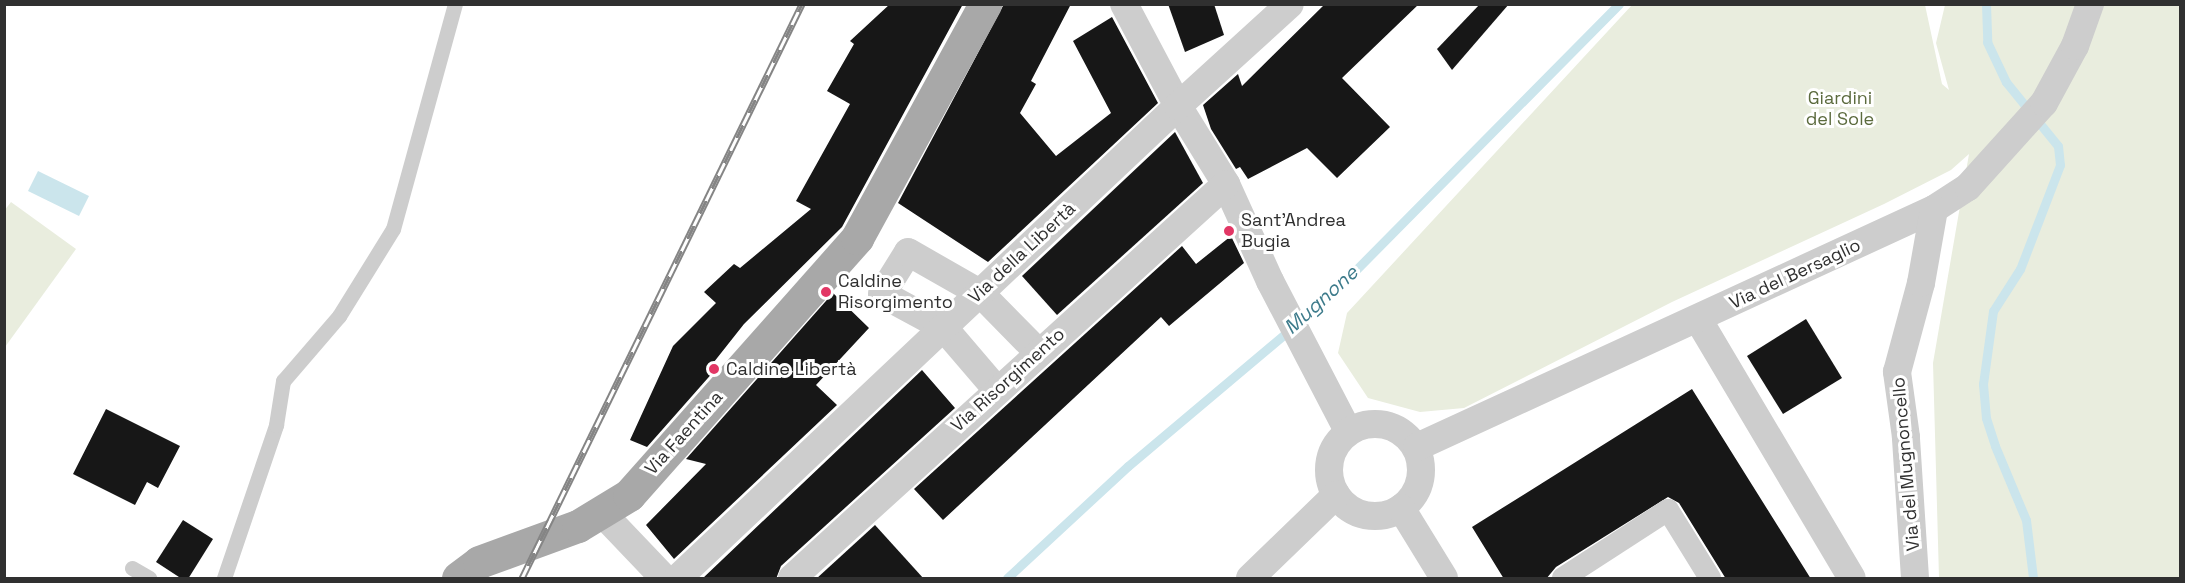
<!DOCTYPE html>
<meta charset="utf-8">
<style>
body{margin:0}
#map{position:relative;width:2185px;height:583px;overflow:hidden;background:#fff;font-family:"Space Grotesk",sans-serif}
div>[style]{position:absolute}
.green>*{inset:0;background:#e9edde}
.water>*{inset:0;background:#cbe5ec}
.stream>*{height:9px;margin:-4.5px;padding:0 4.5px;transform-origin:4.5px;border-radius:4.5px;background:#cbe5ec}
.building>*{inset:0;background:#171717}
.service>*{height:15px;margin:-7.5px;padding:0 7.5px;transform-origin:7.5px;border-radius:7.5px;background:#cdcdcd}
.pedestrian>*{height:22px;margin:-11px;padding:0 11px;transform-origin:11px;border-radius:11px;background:#cdcdcd}
.minor>*{height:28px;margin:-14px;padding:0 14px;transform-origin:14px;border-radius:14px;background:#cdcdcd}
.minor>.ring{margin:-14px;padding:0;box-sizing:content-box;background:none;border:28px solid #cdcdcd;border-radius:50%}
.primary>*{height:33px;margin:-16.5px;padding:0 16.5px;transform-origin:16.5px;border-radius:16.5px;background:#a8a8a8}
.rail>*{height:7px;margin-top:-3.5px;transform-origin:0;background:repeating-linear-gradient(90deg,#fff 0 14px,#858585 0 28px);box-sizing:border-box;border-block:2px solid #858585}
.dots>*{width:16px;height:16px;translate:-50% -50%;box-sizing:border-box;border:3px solid #fff;border-radius:50%}
span{translate:-50% -50%;white-space:nowrap;text-align:center;line-height:1.15;-webkit-text-stroke:6px #fff;paint-order:stroke}
.park-label{font-size:18px;color:#5c6b3e}
.poi-label{font-size:18px;color:#303030}
.left{translate:0 -50%;text-align:left}
.street-label{font-size:18px;color:#303030}
.water-label{font-size:20px;color:#3d7b8b;font-style:italic}
.frame{position:absolute;inset:0;border:6px solid #303030;pointer-events:none}
</style>
<div id="map">
<div class="green">
<i style="clip-path:polygon(1632px 5px,1925px 5px,1942px 84px,1949px 90px,1936px 43px,1945px 5px,2180px 5px,2180px 578px,1939px 578px,1933px 363px,1969px 154px,1951px 170px,1884px 204px,1672px 302px,1464px 408px,1420px 412px,1368px 398px,1338px 353px,1347px 313px)"></i>
<i style="clip-path:polygon(11px 202px,76px 249px,5px 347px,4px 211px)"></i>
</div>
<div class="water">
<i style="clip-path:polygon(38px 171px,89px 196px,79px 216px,28px 191px)"></i>
</div>
<div class="stream">
<i style="left:1986px;top:4px;width:38px;rotate:88deg"></i>
<i style="left:1987px;top:42px;width:44px;rotate:64.6deg"></i>
<i style="left:2006px;top:82px;width:82px;rotate:50.9deg"></i>
<i style="left:2058px;top:146px;width:19px;rotate:84deg"></i>
<i style="left:2060px;top:165px;width:111px;rotate:111deg"></i>
<i style="left:2020px;top:269px;width:50px;rotate:122.7deg"></i>
<i style="left:1993px;top:311px;width:74px;rotate:97.8deg"></i>
<i style="left:1983px;top:384px;width:34px;rotate:85deg"></i>
<i style="left:1986px;top:418px;width:29px;rotate:72deg"></i>
<i style="left:1995px;top:446px;width:80px;rotate:67.3deg"></i>
<i style="left:2026px;top:520px;width:58px;rotate:83.1deg"></i>
<i style="left:1007px;top:578px;width:165px;rotate:-42.8deg"></i>
<i style="left:1128px;top:466px;width:267px;rotate:-40.1deg"></i>
<i style="left:1332px;top:294px;width:408px;rotate:-45.3deg"></i>
</div>
<div class="building">
<i style="clip-path:polygon(890px 4px,963px 4px,842px 227px,744px 324px,710px 367px,715px 370px,647px 447px,630px 440px,673px 346px,716px 303px,704px 292px,734px 264px,740px 268px,811px 209px,796px 201px,850px 104px,827px 91px,854px 44px,850px 41px)"></i>
<i style="clip-path:polygon(1004px 4px,1071px 4px,1031px 81px,1036px 84px,1020px 113px,1056px 156px,1111px 113px,1073px 41px,1112px 17px,1158px 103px,988px 262px,898px 203px)"></i>
<i style="clip-path:polygon(1168px 4px,1214px 4px,1224px 35px,1185px 52px)"></i>
<i style="clip-path:polygon(1325px 4px,1419px 4px,1342px 78px,1390px 127px,1337px 178px,1307px 148px,1248px 179px,1240px 167px,1236px 169px,1211px 129px,1203px 105px,1238px 74px,1242px 86px)"></i>
<i style="clip-path:polygon(1480px 4px,1509px 4px,1452px 70px,1437px 49px)"></i>
<i style="clip-path:polygon(1175px 132px,1203px 183px,1057px 315px,1022px 276px)"></i>
<i style="clip-path:polygon(1231px 236px,1244px 263px,1169px 326px,1161px 317px,943px 520px,914px 489px,1182px 246px,1196px 264px)"></i>
<i style="clip-path:polygon(833px 293px,869px 328px,816px 385px,837px 405px,674px 559px,646px 525px,706px 464px,686px 459px)"></i>
<i style="clip-path:polygon(1806px 319px,1842px 378px,1783px 414px,1747px 356px)"></i>
<i style="clip-path:polygon(922px 370px,955px 408px,781px 566px,776px 579px,702px 579px)"></i>
<i style="clip-path:polygon(1692px 389px,1811px 579px,1726px 579px,1679px 503px,1668px 497px,1556px 567px,1546px 579px,1504px 579px,1472px 527px)"></i>
<i style="clip-path:polygon(106px 409px,180px 446px,158px 488px,147px 482px,135px 505px,73px 474px)"></i>
<i style="clip-path:polygon(183px 520px,213px 539px,188px 579px,182px 579px,156px 562px)"></i>
<i style="clip-path:polygon(875px 525px,924px 579px,816px 579px)"></i>
</div>
<div class="service">
<i style="left:132px;top:568px;width:20px;rotate:30deg"></i>
<i style="left:224px;top:578px;width:162px;rotate:-71.2deg"></i>
<i style="left:276px;top:425px;width:45px;rotate:-81deg"></i>
<i style="left:283px;top:381px;width:86px;rotate:-49.3deg"></i>
<i style="left:339px;top:316px;width:102px;rotate:-58.2deg"></i>
<i style="left:393px;top:229px;width:233px;rotate:-74.6deg"></i>
</div>
<div class="pedestrian">
<i style="left:1563px;top:578px;width:125px;rotate:-32.9deg"></i>
<i style="left:1668px;top:510px;width:80px;rotate:58.3deg"></i>
</div>
<div class="minor">
<i style="left:1124px;top:4px;width:115px;rotate:62.1deg"></i>
<i style="left:1178px;top:106px;width:92px;rotate:58.4deg"></i>
<i style="left:1226px;top:184px;width:107px;rotate:65.6deg"></i>
<i style="left:1270px;top:281px;width:169px;rotate:62.5deg"></i>
<i style="left:1698px;top:319px;width:301px;rotate:59.3deg"></i>
<i style="left:997px;top:390px;width:83px;rotate:-130.6deg"></i>
<i style="left:943px;top:327px;width:69px;rotate:-151.6deg"></i>
<i style="left:882px;top:294px;width:49px;rotate:-58.2deg"></i>
<i style="left:908px;top:252px;width:83px;rotate:29.7deg"></i>
<i style="left:980px;top:293px;width:84px;rotate:45.5deg"></i>
<i class="ring" style="left:1329px;top:424px;width:64px;height:64px"></i>
<i style="left:1417px;top:447px;width:569px;rotate:-24.72deg"></i>
<i style="left:1934px;top:209px;width:40px;rotate:-32.9deg"></i>
<i style="left:1968px;top:187px;width:113px;rotate:-47.9deg"></i>
<i style="left:2044px;top:103px;width:65px;rotate:-61.5deg"></i>
<i style="left:2075px;top:46px;width:45px;rotate:-70.3deg"></i>
<i style="left:1401px;top:508px;width:82px;rotate:58.4deg"></i>
<i style="left:603px;top:514px;width:88px;rotate:46.4deg"></i>
<i style="left:678px;top:578px;width:688px;rotate:-43.35deg"></i>
<i style="left:1178px;top:106px;width:151px;rotate:-42.3deg"></i>
<i style="left:792px;top:578px;width:586px;rotate:-42.23deg"></i>
<i style="left:1250px;top:578px;width:120px;rotate:-44deg"></i>
<i style="left:1915px;top:578px;width:141px;rotate:-93.7deg"></i>
<i style="left:1906px;top:437px;width:66px;rotate:-97.9deg"></i>
<i style="left:1897px;top:372px;width:92px;rotate:-74.9deg"></i>
<i style="left:1921px;top:283px;width:75px;rotate:-80deg"></i>
</div>
<div class="primary">
<i style="left:458px;top:578px;width:26px;rotate:-37deg"></i>
<i style="left:479px;top:562px;width:105px;rotate:-20deg"></i>
<i style="left:578px;top:526px;width:60px;rotate:-31.3deg"></i>
<i style="left:629px;top:495px;width:344px;rotate:-48.4deg"></i>
<i style="left:857px;top:238px;width:267px;rotate:-61.3deg"></i>
</div>
<div class="rail">
<i style="left:522px;top:578px;width:639px;rotate:-64deg"></i>
</div>
<div class="dots">
<i style="left:1229px;top:231px;background:#e23765"></i>
<i style="left:826px;top:292px;background:#e23765"></i>
<i style="left:714px;top:369px;background:#e23765"></i>
</div>
<div class="park-label">
<span style="left:1840px;top:109px">Giardini<br>del Sole</span>
</div>
<div class="poi-label">
<span class="left" style="left:1241px;top:231px">Sant'Andrea<br>Bugia</span>
<span class="left" style="left:838px;top:292px">Caldine<br>Risorgimento</span>
<span class="left" style="left:726px;top:369px">Caldine Libertà</span>
</div>
<div class="street-label">
<span style="left:1022px;top:253px;rotate:-43deg">Via della Libertà</span>
<span style="left:1795px;top:274px;rotate:-25deg">Via del Bersaglio</span>
<span style="left:1008px;top:380px;rotate:-42deg">Via Risorgimento</span>
<span style="left:684px;top:433px;rotate:-48deg">Via Faentina</span>
<span style="left:1906px;top:464px;rotate:-95deg">Via del Mugnoncello</span>
</div>
<div class="water-label">
<span style="left:1321px;top:300px;rotate:-42deg">Mugnone</span>
</div>
<div class="frame"></div>
</div>
